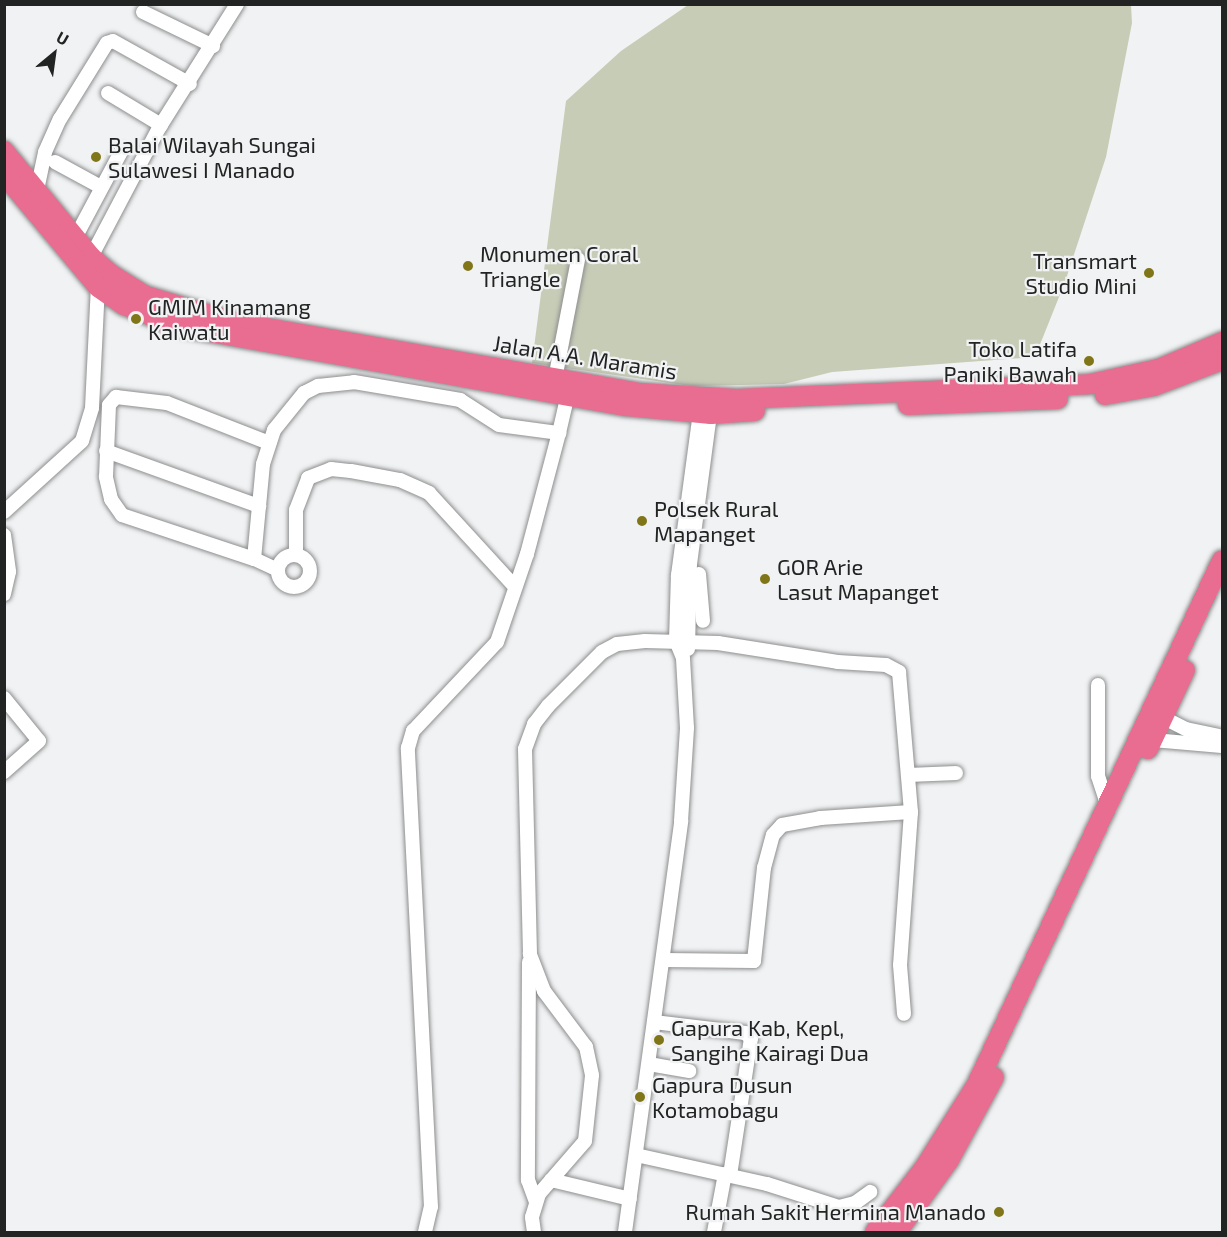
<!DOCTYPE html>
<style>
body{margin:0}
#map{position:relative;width:1227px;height:1237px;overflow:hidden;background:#f1f2f3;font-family:"Exo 2",sans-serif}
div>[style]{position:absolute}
.green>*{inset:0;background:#c6ccb6}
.roads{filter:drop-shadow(0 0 2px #8d8e8f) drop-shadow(0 0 2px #8d8e8f)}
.minor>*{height:14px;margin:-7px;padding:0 7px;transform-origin:7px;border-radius:7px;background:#fff}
.minor>.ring{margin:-7px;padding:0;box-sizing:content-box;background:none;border:14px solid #fff;border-radius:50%}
.highway>*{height:20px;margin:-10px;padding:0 10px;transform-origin:10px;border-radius:10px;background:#e96d90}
.dots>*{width:16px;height:16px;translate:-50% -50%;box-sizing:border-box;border:3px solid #f1f2f3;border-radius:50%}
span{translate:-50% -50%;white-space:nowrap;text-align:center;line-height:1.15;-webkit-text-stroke:4.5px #f1f2f3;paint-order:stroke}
.poi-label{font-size:22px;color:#222323}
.left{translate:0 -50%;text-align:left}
.right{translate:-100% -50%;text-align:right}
.street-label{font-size:22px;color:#222323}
.frame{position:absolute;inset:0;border:6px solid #222323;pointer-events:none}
.north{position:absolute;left:24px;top:24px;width:60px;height:60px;-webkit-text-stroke:4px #f1f2f3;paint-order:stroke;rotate:29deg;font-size:16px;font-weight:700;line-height:24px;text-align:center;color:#222323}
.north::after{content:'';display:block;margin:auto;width:21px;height:27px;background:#222323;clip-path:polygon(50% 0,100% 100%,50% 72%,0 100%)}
</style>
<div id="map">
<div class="green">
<i style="clip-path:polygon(688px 5px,1131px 5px,1132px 23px,1106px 157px,1065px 282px,1035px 357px,832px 372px,784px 384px,691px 386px,532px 363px,566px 101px,621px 51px)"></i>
</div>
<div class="roads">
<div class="minor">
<i style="left:143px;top:12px;width:78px;rotate:25.9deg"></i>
<i style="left:108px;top:93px;width:62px;rotate:31.1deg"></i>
<i style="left:55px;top:162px;width:52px;rotate:28.5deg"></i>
<i style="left:37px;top:190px;width:39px;rotate:-78deg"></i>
<i style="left:45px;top:152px;width:36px;rotate:-66deg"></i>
<i style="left:60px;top:119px;width:89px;rotate:-58.3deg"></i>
<i style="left:107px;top:43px;width:6px;rotate:-18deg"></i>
<i style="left:113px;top:41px;width:88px;rotate:29.2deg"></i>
<i style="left:75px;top:238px;width:98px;rotate:-61.9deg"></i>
<i style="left:91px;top:257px;width:146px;rotate:-62.2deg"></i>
<i style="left:159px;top:128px;width:146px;rotate:-57.8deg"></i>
<i style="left:555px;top:379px;width:122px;rotate:-79.1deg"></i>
<i style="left:106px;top:451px;width:163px;rotate:19.8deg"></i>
<i style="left:4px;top:512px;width:105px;rotate:-42.3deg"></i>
<i style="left:82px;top:441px;width:34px;rotate:-73deg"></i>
<i style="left:92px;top:408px;width:121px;rotate:-87.2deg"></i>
<i style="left:4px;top:535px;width:37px;rotate:82deg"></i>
<i style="left:9px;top:572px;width:23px;rotate:103deg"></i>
<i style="left:296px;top:555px;width:45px;rotate:-90deg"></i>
<i style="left:296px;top:510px;width:34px;rotate:-69deg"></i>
<i style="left:308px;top:478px;width:25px;rotate:-21deg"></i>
<i style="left:331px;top:469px;width:20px;rotate:6deg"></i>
<i style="left:351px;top:471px;width:50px;rotate:10.4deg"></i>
<i style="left:400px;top:480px;width:32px;rotate:24deg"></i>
<i style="left:429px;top:493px;width:127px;rotate:47.5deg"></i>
<i class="ring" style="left:278px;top:555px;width:18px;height:18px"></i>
<i style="left:254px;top:559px;width:139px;rotate:-161.6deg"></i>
<i style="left:122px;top:515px;width:19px;rotate:-125deg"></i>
<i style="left:111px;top:499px;width:23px;rotate:-103deg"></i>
<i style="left:106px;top:477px;width:72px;rotate:-87.6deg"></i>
<i style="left:109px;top:405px;width:11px;rotate:-49deg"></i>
<i style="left:116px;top:397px;width:51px;rotate:6.7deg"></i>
<i style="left:167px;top:403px;width:110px;rotate:21.4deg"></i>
<i style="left:278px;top:570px;width:26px;rotate:-155deg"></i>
<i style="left:254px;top:559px;width:95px;rotate:-84.6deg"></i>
<i style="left:263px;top:464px;width:36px;rotate:-72deg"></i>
<i style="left:274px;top:430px;width:48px;rotate:-51deg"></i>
<i style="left:304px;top:393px;width:16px;rotate:-27deg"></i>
<i style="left:318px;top:386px;width:36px;rotate:-6deg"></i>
<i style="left:354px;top:382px;width:108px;rotate:9.6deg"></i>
<i style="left:460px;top:400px;width:46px;rotate:32.7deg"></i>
<i style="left:499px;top:425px;width:61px;rotate:7.6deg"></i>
<i style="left:559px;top:433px;width:37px;rotate:-77deg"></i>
<i style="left:699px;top:574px;width:47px;rotate:85.1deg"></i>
<i style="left:688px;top:649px;width:85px;rotate:-88.7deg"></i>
<i style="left:690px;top:564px;width:159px;rotate:-82.4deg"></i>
<i style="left:1098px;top:685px;width:91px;rotate:90deg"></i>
<i style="left:1098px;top:776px;width:32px;rotate:72deg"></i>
<i style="left:4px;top:698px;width:55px;rotate:50.9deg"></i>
<i style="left:39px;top:741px;width:47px;rotate:138.5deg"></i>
<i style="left:1164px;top:718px;width:25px;rotate:27deg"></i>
<i style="left:1186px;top:729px;width:33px;rotate:12deg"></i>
<i style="left:1153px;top:740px;width:69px;rotate:5deg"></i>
<i style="left:909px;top:775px;width:47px;rotate:-2.4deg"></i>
<i style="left:663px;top:960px;width:91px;rotate:0.6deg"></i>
<i style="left:754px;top:961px;width:94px;rotate:-83.9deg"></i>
<i style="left:764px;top:868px;width:34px;rotate:-75deg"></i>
<i style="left:773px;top:835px;width:13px;rotate:-48deg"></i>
<i style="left:782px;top:825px;width:39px;rotate:-10deg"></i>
<i style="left:820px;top:818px;width:91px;rotate:-3.8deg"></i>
<i style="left:529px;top:962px;width:218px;rotate:90.3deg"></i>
<i style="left:528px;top:1180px;width:23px;rotate:70deg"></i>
<i style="left:654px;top:1022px;width:92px;rotate:6.9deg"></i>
<i style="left:745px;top:1033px;width:8px;rotate:40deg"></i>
<i style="left:751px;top:1038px;width:139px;rotate:98.7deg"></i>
<i style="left:649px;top:1064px;width:41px;rotate:9.9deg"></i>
<i style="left:636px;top:1155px;width:134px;rotate:12.5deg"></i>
<i style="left:767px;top:1184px;width:76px;rotate:17.7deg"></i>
<i style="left:839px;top:1207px;width:16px;rotate:-14deg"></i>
<i style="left:855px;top:1203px;width:19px;rotate:-36deg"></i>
<i style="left:551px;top:1180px;width:81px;rotate:13.5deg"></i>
<i style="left:425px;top:1232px;width:26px;rotate:-77deg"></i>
<i style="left:431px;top:1207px;width:460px;rotate:-92.9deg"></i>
<i style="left:408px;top:748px;width:18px;rotate:-74deg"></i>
<i style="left:413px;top:731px;width:122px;rotate:-46.7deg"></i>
<i style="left:497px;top:642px;width:93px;rotate:-71.2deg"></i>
<i style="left:527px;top:554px;width:125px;rotate:-75.2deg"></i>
<i style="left:534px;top:1232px;width:15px;rotate:-98deg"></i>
<i style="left:532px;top:1217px;width:24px;rotate:-73deg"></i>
<i style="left:539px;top:1194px;width:70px;rotate:-49deg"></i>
<i style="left:585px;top:1141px;width:66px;rotate:-83.9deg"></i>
<i style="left:592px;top:1075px;width:29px;rotate:-102deg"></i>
<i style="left:586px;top:1047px;width:70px;rotate:-126.9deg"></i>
<i style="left:544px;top:991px;width:40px;rotate:-111deg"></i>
<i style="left:530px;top:954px;width:205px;rotate:-91.4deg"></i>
<i style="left:525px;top:749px;width:27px;rotate:-70deg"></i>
<i style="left:534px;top:724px;width:23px;rotate:-52deg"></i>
<i style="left:548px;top:706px;width:76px;rotate:-45deg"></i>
<i style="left:602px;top:652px;width:17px;rotate:-28deg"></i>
<i style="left:617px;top:644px;width:28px;rotate:-6deg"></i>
<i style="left:645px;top:641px;width:73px;rotate:1.6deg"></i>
<i style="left:718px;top:643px;width:121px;rotate:9deg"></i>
<i style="left:838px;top:662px;width:48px;rotate:3.6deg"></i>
<i style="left:886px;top:665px;width:15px;rotate:28deg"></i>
<i style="left:899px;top:672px;width:141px;rotate:85.1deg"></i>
<i style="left:911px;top:812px;width:153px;rotate:94.1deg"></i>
<i style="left:900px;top:965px;width:49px;rotate:85.3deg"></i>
<i style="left:625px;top:1232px;width:415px;rotate:-82.2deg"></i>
<i style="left:681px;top:821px;width:93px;rotate:-86.3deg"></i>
<i style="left:687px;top:728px;width:70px;rotate:-93.3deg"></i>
<i style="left:683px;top:658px;width:18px;rotate:-112deg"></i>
<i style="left:676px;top:641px;width:66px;rotate:-88.3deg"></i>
<i style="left:678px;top:575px;width:172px;rotate:-82.3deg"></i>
<i style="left:714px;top:1232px;width:59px;rotate:-79.3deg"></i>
</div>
<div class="highway">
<i style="left:4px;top:151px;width:137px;rotate:50.6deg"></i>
<i style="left:91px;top:257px;width:28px;rotate:41deg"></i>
<i style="left:112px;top:275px;width:40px;rotate:32deg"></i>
<i style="left:146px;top:296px;width:91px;rotate:16.6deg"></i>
<i style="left:233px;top:322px;width:412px;rotate:9.9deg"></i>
<i style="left:639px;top:393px;width:97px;rotate:3.5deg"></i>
<i style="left:736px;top:399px;width:354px;rotate:-2.4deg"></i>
<i style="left:1090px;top:384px;width:71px;rotate:-12.3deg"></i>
<i style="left:1159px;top:369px;width:69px;rotate:-23.2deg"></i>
<i style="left:4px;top:174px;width:147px;rotate:50.2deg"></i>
<i style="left:98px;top:287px;width:32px;rotate:35deg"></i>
<i style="left:124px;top:305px;width:56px;rotate:22deg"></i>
<i style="left:176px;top:326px;width:457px;rotate:10.1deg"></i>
<i style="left:626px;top:406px;width:85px;rotate:5.4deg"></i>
<i style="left:711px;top:414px;width:44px;rotate:-3.9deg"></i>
<i style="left:1105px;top:395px;width:50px;rotate:-10.4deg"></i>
<i style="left:1154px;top:386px;width:73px;rotate:-20.9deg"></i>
<i style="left:908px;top:405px;width:150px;rotate:-2.3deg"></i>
<i style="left:1148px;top:749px;width:87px;rotate:-64.9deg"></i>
<i style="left:875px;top:1232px;width:82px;rotate:-52.4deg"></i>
<i style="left:925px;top:1167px;width:98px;rotate:-57.9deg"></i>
<i style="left:977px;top:1084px;width:578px;rotate:-64.94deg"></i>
<i style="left:897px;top:1232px;width:89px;rotate:-54.2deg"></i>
<i style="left:949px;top:1160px;width:94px;rotate:-61.5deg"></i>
</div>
</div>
<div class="dots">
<i style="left:96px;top:157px;background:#807619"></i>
<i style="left:468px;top:266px;background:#807619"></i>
<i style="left:1149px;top:273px;background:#807619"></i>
<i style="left:136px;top:319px;background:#807619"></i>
<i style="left:1089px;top:361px;background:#807619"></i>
<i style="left:642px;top:521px;background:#807619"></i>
<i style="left:765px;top:579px;background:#807619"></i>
<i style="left:659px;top:1040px;background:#807619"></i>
<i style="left:640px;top:1097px;background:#807619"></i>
<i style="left:999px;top:1212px;background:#807619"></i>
</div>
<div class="poi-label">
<span class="left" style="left:108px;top:157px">Balai Wilayah Sungai<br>Sulawesi I Manado</span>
<span class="left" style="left:480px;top:266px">Monumen Coral<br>Triangle</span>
<span class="right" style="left:1137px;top:273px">Transmart<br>Studio Mini</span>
<span class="left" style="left:148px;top:319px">GMIM Kinamang<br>Kaiwatu</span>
<span class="right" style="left:1077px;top:361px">Toko Latifa<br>Paniki Bawah</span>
<span class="left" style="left:654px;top:521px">Polsek Rural<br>Mapanget</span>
<span class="left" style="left:777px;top:579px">GOR Arie<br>Lasut Mapanget</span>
<span class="left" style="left:671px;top:1040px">Gapura Kab, Kepl,<br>Sangihe Kairagi Dua</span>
<span class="left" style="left:652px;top:1097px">Gapura Dusun<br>Kotamobagu</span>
<span class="right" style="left:986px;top:1212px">Rumah Sakit Hermina Manado</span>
</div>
<div class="street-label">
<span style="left:585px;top:357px;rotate:9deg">Jalan A.A. Maramis</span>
</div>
<div class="frame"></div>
<div class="north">U</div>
</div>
